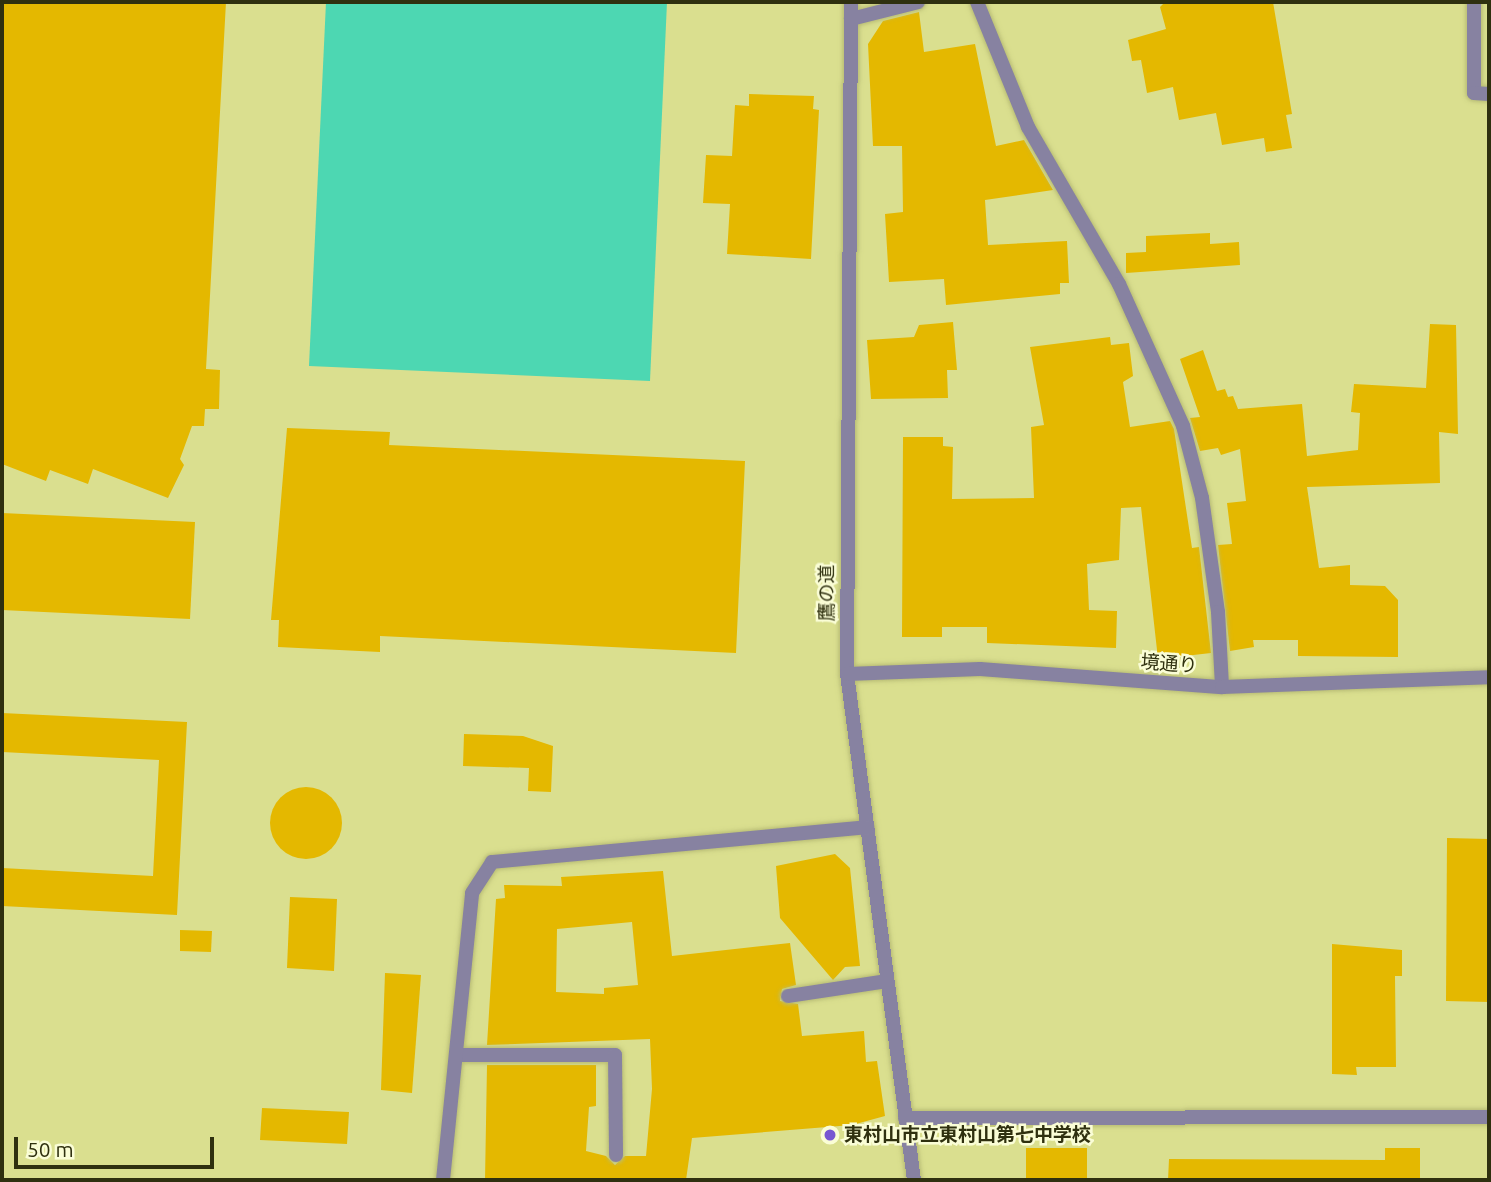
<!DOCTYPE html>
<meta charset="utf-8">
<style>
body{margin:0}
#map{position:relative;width:1491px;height:1182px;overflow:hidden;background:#dadf8f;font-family:Ubuntu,"Noto Sans JP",sans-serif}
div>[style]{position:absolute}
.water>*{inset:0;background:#4dd7b2}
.building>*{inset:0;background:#e4b800}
.round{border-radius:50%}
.roads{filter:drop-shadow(0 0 2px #b8bc75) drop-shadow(0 0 2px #b8bc75)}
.service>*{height:14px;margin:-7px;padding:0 7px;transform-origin:7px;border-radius:7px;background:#8782a1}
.minor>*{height:14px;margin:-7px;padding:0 7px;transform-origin:7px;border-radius:7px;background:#8782a1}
.tertiary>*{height:14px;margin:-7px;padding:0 7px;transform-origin:7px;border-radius:7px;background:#8782a1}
.dots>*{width:19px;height:19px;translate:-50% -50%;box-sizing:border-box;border:4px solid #fafdd6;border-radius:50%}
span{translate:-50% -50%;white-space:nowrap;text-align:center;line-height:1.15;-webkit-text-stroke:5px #fafdd6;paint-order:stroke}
.street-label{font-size:19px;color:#2f300f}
.poi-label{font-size:19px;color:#2f300f;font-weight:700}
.left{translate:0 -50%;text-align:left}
.frame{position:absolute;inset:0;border:4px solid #2f300f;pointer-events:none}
.scale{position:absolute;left:14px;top:1137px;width:200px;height:32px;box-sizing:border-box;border:4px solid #2f300f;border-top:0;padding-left:9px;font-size:21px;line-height:24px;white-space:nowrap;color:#2f300f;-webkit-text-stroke:5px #fafdd6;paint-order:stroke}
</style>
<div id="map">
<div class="water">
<i style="clip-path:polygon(326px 2px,667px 2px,650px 381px,309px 366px)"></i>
</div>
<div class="building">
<i style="clip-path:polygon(2px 2px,226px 2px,206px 369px,220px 370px,219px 409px,205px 409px,204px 426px,192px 426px,180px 459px,184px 465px,168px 498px,93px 469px,88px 484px,50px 470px,46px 481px,2px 464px)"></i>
<i style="clip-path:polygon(1165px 2px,1273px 2px,1292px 114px,1286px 115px,1292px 148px,1266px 152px,1264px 138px,1222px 145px,1216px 113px,1179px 120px,1173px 87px,1147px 93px,1141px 60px,1132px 61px,1128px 40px,1166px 29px,1160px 7px)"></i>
<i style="clip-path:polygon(919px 12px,924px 52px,975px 44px,996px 146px,1024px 140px,1053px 190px,985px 200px,988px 245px,1067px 241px,1069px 283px,1060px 283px,1060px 294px,946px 305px,944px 279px,889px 282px,885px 214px,903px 212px,902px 146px,873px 146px,868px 44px,883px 21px)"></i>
<i style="clip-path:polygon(749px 94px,814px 96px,813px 109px,819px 110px,811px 259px,727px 254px,730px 204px,703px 203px,706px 155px,732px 156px,735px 105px,749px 106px)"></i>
<i style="clip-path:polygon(1210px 233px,1210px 244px,1239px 242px,1240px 265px,1126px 273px,1126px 253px,1146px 252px,1146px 236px)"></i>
<i style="clip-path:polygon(953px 322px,957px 370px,947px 370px,948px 398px,871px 399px,867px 340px,914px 337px,919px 325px)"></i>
<i style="clip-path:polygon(1430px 324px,1456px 325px,1458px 434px,1439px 432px,1440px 483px,1307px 487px,1319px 568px,1350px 565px,1350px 585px,1385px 586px,1398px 600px,1398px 657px,1298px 656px,1298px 640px,1253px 640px,1254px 647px,1230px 651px,1218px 545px,1232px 544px,1227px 503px,1246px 501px,1240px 449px,1221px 455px,1218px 448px,1200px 451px,1190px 418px,1200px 417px,1180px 359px,1203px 350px,1217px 391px,1225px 389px,1228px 397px,1233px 396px,1238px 409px,1302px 404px,1307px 456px,1358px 450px,1360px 413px,1351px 412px,1354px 384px,1426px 388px)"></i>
<i style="clip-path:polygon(1110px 337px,1111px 345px,1129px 343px,1133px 376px,1123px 382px,1130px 427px,1170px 421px,1174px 429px,1192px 548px,1199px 547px,1211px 653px,1158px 659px,1141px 507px,1121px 508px,1119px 560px,1087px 564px,1089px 610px,1117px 611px,1116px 648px,987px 643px,987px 627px,942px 627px,942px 637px,902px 637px,903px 437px,943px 437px,943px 446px,953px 447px,952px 499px,1034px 498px,1031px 427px,1044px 425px,1030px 347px)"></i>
<i style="clip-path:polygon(287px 428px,390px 432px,389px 445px,745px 461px,736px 653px,380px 636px,380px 652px,278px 647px,279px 620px,271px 620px)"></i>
<i style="clip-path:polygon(2px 513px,195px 522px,190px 619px,2px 610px)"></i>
<i style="clip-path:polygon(2px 713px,187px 722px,177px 915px,2px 906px,2px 868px,153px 876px,159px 760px,2px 752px)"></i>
<i style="clip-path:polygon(464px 734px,523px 736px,553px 746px,551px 792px,528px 791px,529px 768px,463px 766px)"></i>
<i class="round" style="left:270px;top:787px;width:72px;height:72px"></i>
<i style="clip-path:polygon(1447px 838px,1489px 839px,1489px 1002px,1446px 1001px)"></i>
<i style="clip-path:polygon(835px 854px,850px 868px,860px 966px,845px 967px,833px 980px,780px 918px,776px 866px)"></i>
<i style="clip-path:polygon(evenodd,663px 871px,672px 956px,790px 943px,796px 985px,782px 989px,780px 1001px,798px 1004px,802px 1036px,864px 1031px,866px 1062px,877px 1061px,885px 1116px,852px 1125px,692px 1138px,686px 1180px,485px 1180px,487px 1065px,596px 1065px,596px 1106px,589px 1107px,586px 1151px,606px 1156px,615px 1165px,625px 1156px,646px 1156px,652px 1089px,650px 1039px,487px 1045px,496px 899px,505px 898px,504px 885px,562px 886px,561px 877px,663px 871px,632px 922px,638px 985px,604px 988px,604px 994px,556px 992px,557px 929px,632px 922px)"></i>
<i style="clip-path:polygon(290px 897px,337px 899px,334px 971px,287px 968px)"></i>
<i style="clip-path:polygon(180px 930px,212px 931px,211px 952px,180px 951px)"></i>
<i style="clip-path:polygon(1332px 944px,1402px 950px,1402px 976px,1395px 976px,1396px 1067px,1356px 1067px,1357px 1075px,1332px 1074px)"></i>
<i style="clip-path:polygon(385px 973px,421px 975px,412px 1093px,381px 1090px)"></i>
<i style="clip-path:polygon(262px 1108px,349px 1112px,347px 1144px,260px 1140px)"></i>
<i style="clip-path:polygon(1026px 1148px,1087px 1148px,1087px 1180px,1026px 1180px)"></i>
<i style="clip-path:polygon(1385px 1148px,1420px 1148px,1420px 1180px,1168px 1180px,1169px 1159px,1385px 1160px)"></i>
</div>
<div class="roads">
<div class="service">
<i style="left:788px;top:996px;width:100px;rotate:-8.6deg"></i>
<i style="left:456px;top:1055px;width:159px"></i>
<i style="left:615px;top:1055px;width:100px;rotate:89.4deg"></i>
<i style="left:905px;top:1118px;width:584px;rotate:-0.1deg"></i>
</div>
<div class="minor">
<i style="left:977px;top:2px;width:135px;rotate:67.8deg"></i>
<i style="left:1028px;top:127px;width:181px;rotate:59.9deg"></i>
<i style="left:1119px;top:284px;width:156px;rotate:65.7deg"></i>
<i style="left:1183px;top:426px;width:74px;rotate:75.2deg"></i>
<i style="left:1202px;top:498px;width:115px;rotate:82deg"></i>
<i style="left:1218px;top:612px;width:75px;rotate:86.9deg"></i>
<i style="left:1474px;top:2px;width:91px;rotate:90deg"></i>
<i style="left:1474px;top:93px;width:15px;rotate:4deg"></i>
<i style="left:851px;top:19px;width:69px;rotate:-14.2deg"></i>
</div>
<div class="tertiary">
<i style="left:851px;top:2px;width:672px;rotate:90.34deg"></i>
<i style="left:847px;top:674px;width:510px;rotate:82.46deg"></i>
<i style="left:847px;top:674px;width:133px;rotate:-2.2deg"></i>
<i style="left:980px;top:669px;width:243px;rotate:4.3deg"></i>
<i style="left:1222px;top:687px;width:267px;rotate:-2.1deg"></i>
<i style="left:443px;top:1180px;width:288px;rotate:-84.2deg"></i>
<i style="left:472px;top:893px;width:37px;rotate:-57deg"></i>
<i style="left:492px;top:862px;width:377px;rotate:-5.3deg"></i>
</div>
</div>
<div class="dots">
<i style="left:830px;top:1135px;background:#7857d1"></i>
</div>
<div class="street-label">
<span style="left:827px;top:593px;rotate:-90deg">鷹の道</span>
<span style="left:1169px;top:664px;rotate:4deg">境通り</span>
</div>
<div class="poi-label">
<span class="left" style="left:844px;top:1135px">東村山市立東村山第七中学校</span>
</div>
<div class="frame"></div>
<div class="scale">50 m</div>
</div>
